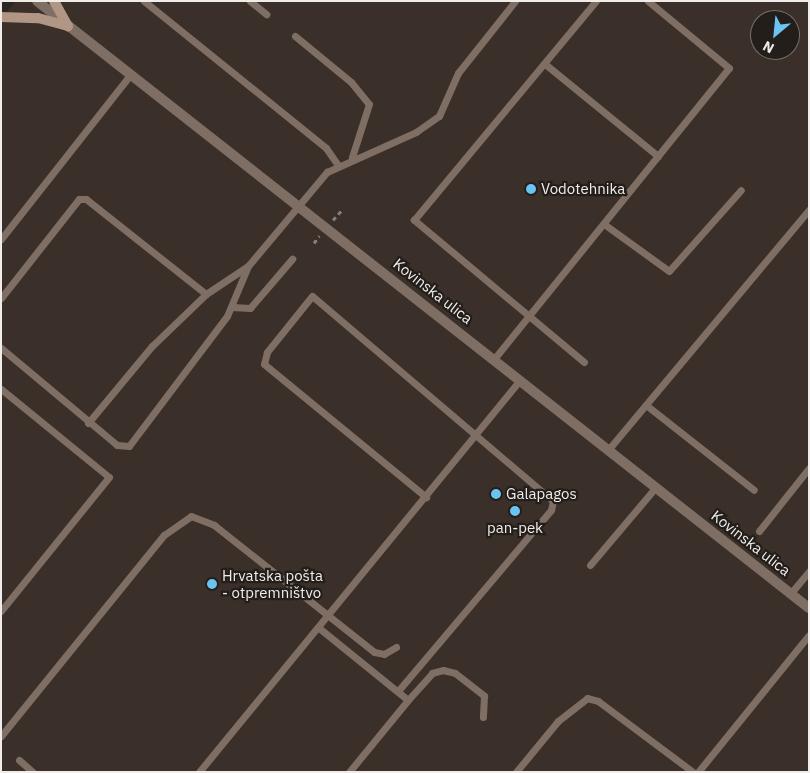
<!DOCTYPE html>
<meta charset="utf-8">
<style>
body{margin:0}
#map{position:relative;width:810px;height:773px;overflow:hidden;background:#2d2724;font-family:"IBM Plex Sans",sans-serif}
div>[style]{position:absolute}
.built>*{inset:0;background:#3b3029}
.path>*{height:3px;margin-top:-1.5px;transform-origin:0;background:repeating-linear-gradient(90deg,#847f7d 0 4px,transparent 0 8px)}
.lane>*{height:7px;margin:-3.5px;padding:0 3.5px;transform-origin:3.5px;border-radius:3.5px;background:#7f6e64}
.street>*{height:10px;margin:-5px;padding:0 5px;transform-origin:5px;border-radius:5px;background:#7f6e64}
.secondary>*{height:10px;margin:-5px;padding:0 5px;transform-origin:5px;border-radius:5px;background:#b19685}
.dots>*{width:14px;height:14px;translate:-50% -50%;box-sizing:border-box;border:2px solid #231e1a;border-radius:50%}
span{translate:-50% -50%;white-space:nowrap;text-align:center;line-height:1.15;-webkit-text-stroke:4.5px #231e1a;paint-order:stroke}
.poi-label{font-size:15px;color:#f0ecea}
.left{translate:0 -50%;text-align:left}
.street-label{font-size:15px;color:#f0ecea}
.frame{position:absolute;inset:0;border:2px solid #f0ecea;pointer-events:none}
.north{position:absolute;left:750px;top:10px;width:50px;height:50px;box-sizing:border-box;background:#231e1a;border:1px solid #75706d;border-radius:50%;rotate:208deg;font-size:14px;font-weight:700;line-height:20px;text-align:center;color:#f0ecea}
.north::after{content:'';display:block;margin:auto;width:18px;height:22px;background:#6bc3f2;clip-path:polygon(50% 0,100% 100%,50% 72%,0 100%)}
</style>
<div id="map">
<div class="built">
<i style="clip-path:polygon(evenodd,16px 1px,809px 1px,809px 772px,1px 772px,1px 19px,16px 1px,760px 20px,790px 20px,790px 50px,760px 50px,760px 20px)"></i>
</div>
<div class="path">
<i style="left:333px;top:220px;width:12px;rotate:-48deg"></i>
<i style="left:314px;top:243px;width:9px;rotate:-54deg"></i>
</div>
<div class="lane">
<i style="left:144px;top:1px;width:234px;rotate:38.9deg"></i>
<i style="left:326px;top:148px;width:21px;rotate:55deg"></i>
<i style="left:250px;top:1px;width:21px;rotate:39deg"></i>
<i style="left:295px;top:36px;width:72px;rotate:39.4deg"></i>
<i style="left:351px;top:82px;width:28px;rotate:51deg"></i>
<i style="left:369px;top:104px;width:56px;rotate:107.8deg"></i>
<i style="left:545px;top:64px;width:146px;rotate:39.2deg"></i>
<i style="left:604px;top:224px;width:80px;rotate:35.9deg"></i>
<i style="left:669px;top:271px;width:108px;rotate:-48.4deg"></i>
<i style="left:1px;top:239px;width:210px;rotate:-51.8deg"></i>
<i style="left:1px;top:298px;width:126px;rotate:-51.8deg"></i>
<i style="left:79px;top:199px;width:7px"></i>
<i style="left:86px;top:199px;width:153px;rotate:38.4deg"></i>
<i style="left:232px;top:307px;width:18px;rotate:3deg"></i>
<i style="left:250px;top:308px;width:65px;rotate:-49.4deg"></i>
<i style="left:1px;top:348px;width:151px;rotate:39.9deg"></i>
<i style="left:117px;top:445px;width:12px;rotate:5deg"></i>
<i style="left:129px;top:446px;width:163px;rotate:-53deg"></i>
<i style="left:227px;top:316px;width:54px;rotate:-67.2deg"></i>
<i style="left:494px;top:359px;width:374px;rotate:-51.1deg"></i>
<i style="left:729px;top:68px;width:105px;rotate:-140.4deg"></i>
<i style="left:584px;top:362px;width:222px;rotate:-140.1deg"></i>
<i style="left:414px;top:220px;width:285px;rotate:-50.3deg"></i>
<i style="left:1px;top:389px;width:139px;rotate:39.2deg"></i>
<i style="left:109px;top:477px;width:172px;rotate:128.9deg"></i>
<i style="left:646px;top:405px;width:137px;rotate:38.2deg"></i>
<i style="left:88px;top:423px;width:100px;rotate:-50.3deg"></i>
<i style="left:152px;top:346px;width:75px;rotate:-43.9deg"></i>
<i style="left:206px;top:294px;width:50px;rotate:-33.7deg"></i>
<i style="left:248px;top:266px;width:123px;rotate:-50deg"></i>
<i style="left:327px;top:172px;width:98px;rotate:-24.2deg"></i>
<i style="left:416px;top:132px;width:28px;rotate:-35deg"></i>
<i style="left:439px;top:116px;width:47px;rotate:-66.2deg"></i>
<i style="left:458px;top:73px;width:92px;rotate:-51.6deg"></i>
<i style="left:608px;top:450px;width:313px;rotate:-50.1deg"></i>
<i style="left:759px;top:531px;width:80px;rotate:-51.6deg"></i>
<i style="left:590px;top:565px;width:102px;rotate:-49.8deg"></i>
<i style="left:790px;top:594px;width:30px;rotate:-50deg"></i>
<i style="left:319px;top:628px;width:114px;rotate:39deg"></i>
<i style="left:408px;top:700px;width:93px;rotate:129.3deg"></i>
<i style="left:398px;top:691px;width:237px;rotate:-49.8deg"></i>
<i style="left:551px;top:510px;width:9px;rotate:-77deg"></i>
<i style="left:553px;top:501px;width:316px;rotate:-139.6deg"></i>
<i style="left:312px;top:296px;width:72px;rotate:128.8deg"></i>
<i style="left:267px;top:352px;width:12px;rotate:104deg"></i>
<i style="left:264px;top:364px;width:210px;rotate:39.4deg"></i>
<i style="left:408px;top:700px;width:36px;rotate:-48deg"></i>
<i style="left:432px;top:673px;width:11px;rotate:-15deg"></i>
<i style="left:443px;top:670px;width:12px;rotate:14deg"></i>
<i style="left:455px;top:673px;width:37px;rotate:38deg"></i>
<i style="left:484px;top:696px;width:21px;rotate:93deg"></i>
<i style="left:1px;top:736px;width:259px;rotate:-51deg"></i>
<i style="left:164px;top:535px;width:33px;rotate:-35deg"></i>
<i style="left:191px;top:516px;width:25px;rotate:21deg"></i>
<i style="left:214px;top:525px;width:204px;rotate:38.4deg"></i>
<i style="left:374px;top:652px;width:10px;rotate:11deg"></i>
<i style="left:384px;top:654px;width:14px;rotate:-30deg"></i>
<i style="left:19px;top:760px;width:18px;rotate:41deg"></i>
<i style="left:199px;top:772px;width:507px;rotate:-50.69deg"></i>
<i style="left:516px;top:772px;width:66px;rotate:-50.5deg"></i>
<i style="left:558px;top:721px;width:37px;rotate:-38deg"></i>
<i style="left:587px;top:698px;width:11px;rotate:15deg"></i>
<i style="left:598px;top:701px;width:119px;rotate:36.8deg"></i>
<i style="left:698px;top:772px;width:176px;rotate:-51deg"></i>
</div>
<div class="street">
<i style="left:37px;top:1px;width:982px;rotate:38.18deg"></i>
</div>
<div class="secondary">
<i style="left:54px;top:1px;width:29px;rotate:61deg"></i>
<i style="left:1px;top:17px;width:37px;rotate:2deg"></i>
<i style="left:38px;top:18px;width:31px;rotate:15deg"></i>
</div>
<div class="dots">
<i style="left:531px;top:189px;background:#6bc3f2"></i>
<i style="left:496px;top:494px;background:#6bc3f2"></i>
<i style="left:515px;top:511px;background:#6bc3f2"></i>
<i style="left:212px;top:584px;background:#6bc3f2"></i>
</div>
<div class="poi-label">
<span class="left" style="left:541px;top:189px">Vodotehnika</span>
<span class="left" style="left:506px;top:494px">Galapagos</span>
<span style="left:515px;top:528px">pan-pek</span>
<span class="left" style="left:222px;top:584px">Hrvatska pošta<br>- otpremništvo</span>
</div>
<div class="street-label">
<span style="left:433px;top:291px;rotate:38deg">Kovinska ulica</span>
<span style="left:751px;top:543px;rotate:38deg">Kovinska ulica</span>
</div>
<div class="frame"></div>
<div class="north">N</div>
</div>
